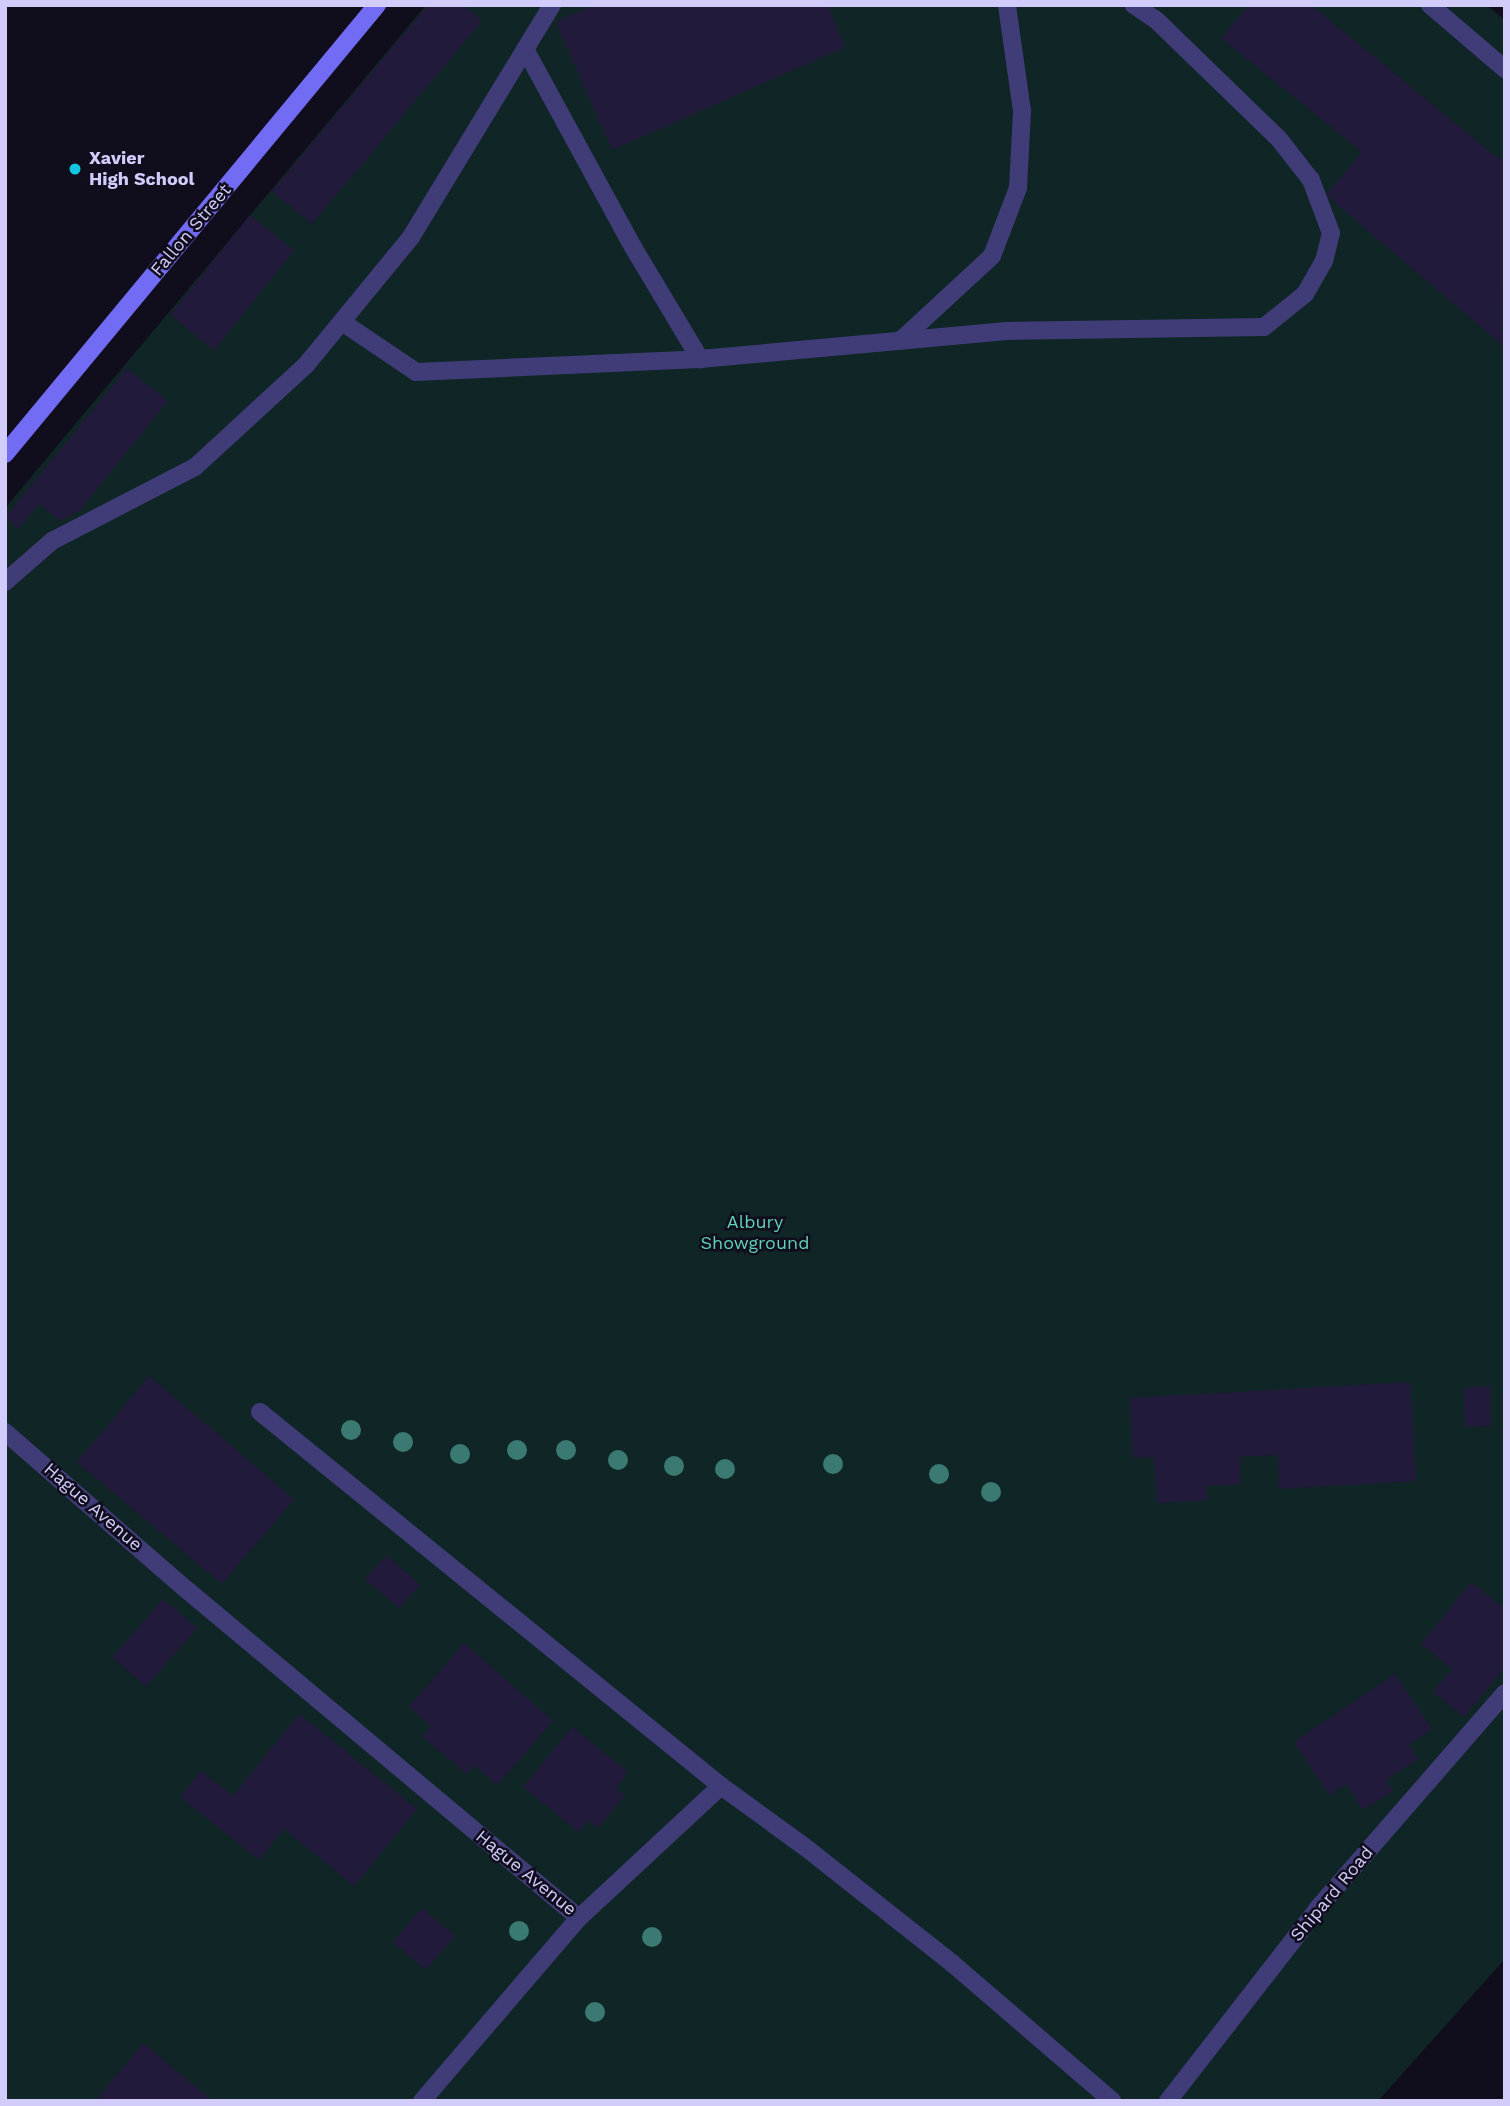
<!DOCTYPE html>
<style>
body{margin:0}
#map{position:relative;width:1510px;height:2106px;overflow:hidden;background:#100d1c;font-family:"Work Sans",sans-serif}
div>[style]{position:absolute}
.green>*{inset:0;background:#102525}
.building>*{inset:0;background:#221a3b}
.lane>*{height:18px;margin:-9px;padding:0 9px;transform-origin:9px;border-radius:9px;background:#3f3c77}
.secondary>*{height:18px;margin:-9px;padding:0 9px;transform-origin:9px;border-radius:9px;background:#726bf3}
.trees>*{width:20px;height:20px;margin:-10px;border-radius:50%;background:#3b7a72}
.dots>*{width:19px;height:19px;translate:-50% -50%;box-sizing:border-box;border:4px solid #100d1c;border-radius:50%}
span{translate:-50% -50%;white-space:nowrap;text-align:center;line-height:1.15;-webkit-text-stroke:5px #100d1c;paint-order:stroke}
.poi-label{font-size:18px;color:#d2ccfb;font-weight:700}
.left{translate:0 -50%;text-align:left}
.street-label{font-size:18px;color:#d2ccfb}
.park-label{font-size:18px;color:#5fd3b9}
.frame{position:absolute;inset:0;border:7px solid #d2ccfb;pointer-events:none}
</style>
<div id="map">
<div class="green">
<i style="clip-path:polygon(426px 5px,1486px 5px,1505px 20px,1505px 1959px,1378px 2101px,5px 2101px,5px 508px)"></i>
</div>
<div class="building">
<i style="clip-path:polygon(428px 5px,463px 5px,482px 21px,312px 224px,272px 191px)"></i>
<i style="clip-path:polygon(594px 5px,827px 5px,845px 47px,612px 150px,556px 22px)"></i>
<i style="clip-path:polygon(1249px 5px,1311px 5px,1500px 160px,1505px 154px,1502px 345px,1326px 195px,1362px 152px,1221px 38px)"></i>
<i style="clip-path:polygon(250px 215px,294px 250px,214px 350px,170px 315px)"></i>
<i style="clip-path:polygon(127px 368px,168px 401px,80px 510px,60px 521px,39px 504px,18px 529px,5px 517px)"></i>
<i style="clip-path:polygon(149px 1376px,294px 1499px,222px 1584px,77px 1462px)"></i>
<i style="clip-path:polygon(1410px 1382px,1416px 1481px,1279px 1489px,1278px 1455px,1240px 1457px,1241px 1484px,1206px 1486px,1207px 1500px,1157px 1503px,1154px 1457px,1133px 1458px,1130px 1398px)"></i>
<i style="clip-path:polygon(1490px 1386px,1491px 1426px,1465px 1427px,1464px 1388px)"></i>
<i style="clip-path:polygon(386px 1555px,420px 1585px,399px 1608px,365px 1579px)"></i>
<i style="clip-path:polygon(1471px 1582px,1505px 1609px,1505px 1667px,1464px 1717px,1433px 1692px,1452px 1669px,1421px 1644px)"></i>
<i style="clip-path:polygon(163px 1599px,197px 1628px,146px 1687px,112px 1657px)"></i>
<i style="clip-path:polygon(464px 1643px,553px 1721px,497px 1785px,474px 1765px,467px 1774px,422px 1736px,431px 1726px,409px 1707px)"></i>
<i style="clip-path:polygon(1395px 1674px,1432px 1729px,1409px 1745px,1418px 1759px,1386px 1780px,1393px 1791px,1363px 1810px,1346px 1784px,1329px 1795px,1294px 1742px)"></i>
<i style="clip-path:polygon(299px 1714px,417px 1809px,354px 1886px,284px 1829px,259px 1860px,180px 1797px,201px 1771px,233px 1796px)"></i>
<i style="clip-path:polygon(572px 1727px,628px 1772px,616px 1788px,625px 1795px,598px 1828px,588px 1820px,579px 1832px,523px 1787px)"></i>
<i style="clip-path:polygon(422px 1908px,455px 1936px,426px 1970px,393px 1942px)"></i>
<i style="clip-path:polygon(143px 2043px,213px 2101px,95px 2101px)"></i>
</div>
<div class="lane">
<i style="left:1430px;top:5px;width:99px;rotate:40.5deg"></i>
<i style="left:525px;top:49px;width:226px;rotate:61.4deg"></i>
<i style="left:633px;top:247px;width:131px;rotate:59.1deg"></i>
<i style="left:342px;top:322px;width:89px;rotate:34deg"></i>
<i style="left:416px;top:372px;width:284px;rotate:-2.6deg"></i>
<i style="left:700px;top:359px;width:308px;rotate:-5.2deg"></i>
<i style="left:1007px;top:331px;width:257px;rotate:-0.9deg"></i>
<i style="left:1264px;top:327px;width:53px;rotate:-38.8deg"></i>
<i style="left:1305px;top:294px;width:38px;rotate:-60deg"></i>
<i style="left:1324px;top:261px;width:29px;rotate:-76deg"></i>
<i style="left:1331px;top:233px;width:57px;rotate:-110.7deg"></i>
<i style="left:1311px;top:180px;width:52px;rotate:-128deg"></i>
<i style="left:1279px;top:139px;width:171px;rotate:-135.9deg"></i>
<i style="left:1156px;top:20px;width:27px;rotate:-146deg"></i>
<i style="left:900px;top:341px;width:125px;rotate:-42.7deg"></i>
<i style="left:992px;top:256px;width:73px;rotate:-69.1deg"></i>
<i style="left:1018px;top:188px;width:77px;rotate:-87deg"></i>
<i style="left:1022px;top:111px;width:107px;rotate:-98.1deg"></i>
<i style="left:5px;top:582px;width:62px;rotate:-41.1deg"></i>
<i style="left:52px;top:541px;width:161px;rotate:-27.4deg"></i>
<i style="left:195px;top:467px;width:151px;rotate:-42.6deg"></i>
<i style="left:306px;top:365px;width:166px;rotate:-50.6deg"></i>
<i style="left:411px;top:237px;width:271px;rotate:-58.7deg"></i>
<i style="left:260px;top:1412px;width:594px;rotate:39.05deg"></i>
<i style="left:5px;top:1432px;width:241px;rotate:41deg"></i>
<i style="left:187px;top:1590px;width:511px;rotate:39.92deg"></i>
<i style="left:422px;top:2101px;width:241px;rotate:-49.4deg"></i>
<i style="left:579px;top:1918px;width:194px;rotate:-42.9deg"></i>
<i style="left:721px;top:1786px;width:104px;rotate:36deg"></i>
<i style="left:805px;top:1847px;width:189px;rotate:38.3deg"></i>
<i style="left:953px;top:1964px;width:210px;rotate:40.7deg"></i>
<i style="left:1168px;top:2101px;width:244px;rotate:-52.1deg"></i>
<i style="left:1318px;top:1908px;width:285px;rotate:-49deg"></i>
</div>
<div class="secondary">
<i style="left:5px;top:454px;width:583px;rotate:-50.36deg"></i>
</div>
<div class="trees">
<i style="left:351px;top:1430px"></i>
<i style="left:403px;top:1442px"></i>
<i style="left:517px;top:1450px"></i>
<i style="left:566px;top:1450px"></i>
<i style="left:460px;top:1454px"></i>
<i style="left:618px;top:1460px"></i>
<i style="left:833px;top:1464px"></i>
<i style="left:674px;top:1466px"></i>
<i style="left:725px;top:1469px"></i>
<i style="left:939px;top:1474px"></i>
<i style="left:991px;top:1492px"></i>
<i style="left:519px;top:1931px"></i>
<i style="left:652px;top:1937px"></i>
<i style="left:595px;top:2012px"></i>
</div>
<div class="dots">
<i style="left:75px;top:169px;background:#13c6e0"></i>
</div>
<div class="poi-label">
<span class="left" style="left:89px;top:169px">Xavier<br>High School</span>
</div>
<div class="street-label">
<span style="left:191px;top:230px;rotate:-50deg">Fallon Street</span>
<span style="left:93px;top:1507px;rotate:41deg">Hague Avenue</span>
<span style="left:526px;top:1873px;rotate:39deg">Hague Avenue</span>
<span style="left:1332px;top:1894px;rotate:-50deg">Shipard Road</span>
</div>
<div class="park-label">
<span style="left:755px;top:1233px">Albury<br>Showground</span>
</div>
<div class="frame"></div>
</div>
